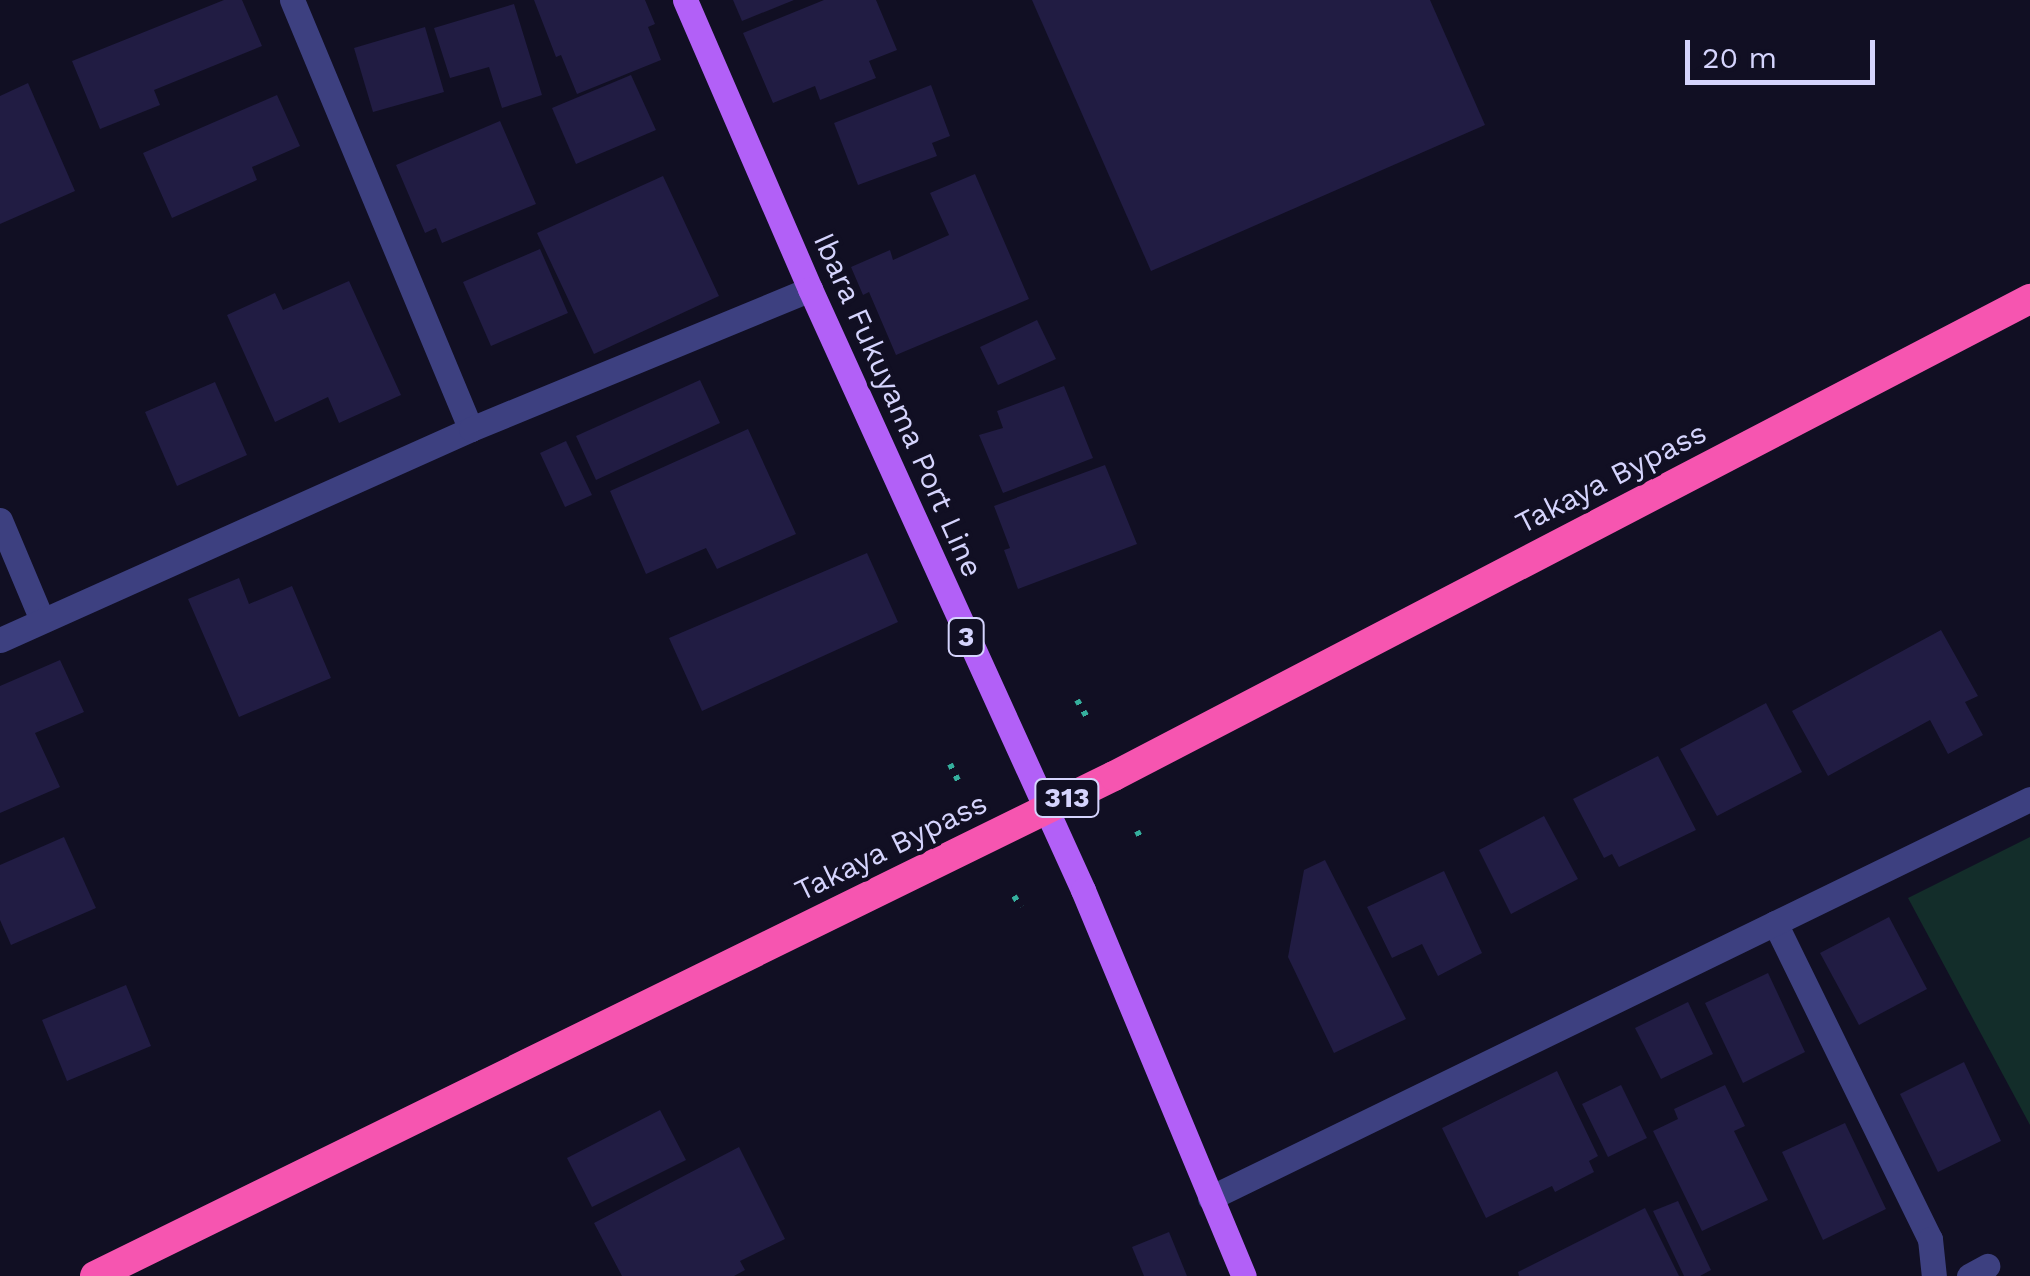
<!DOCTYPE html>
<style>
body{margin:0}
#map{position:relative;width:2030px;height:1276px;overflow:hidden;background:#110f23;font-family:"Work Sans",sans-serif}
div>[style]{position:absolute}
.green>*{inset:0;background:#132d2a}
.building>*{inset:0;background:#211c43}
.path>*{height:6px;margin-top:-3px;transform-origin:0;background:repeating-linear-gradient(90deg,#35af9d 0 5px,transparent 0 13px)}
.street>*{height:25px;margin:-12.5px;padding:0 12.5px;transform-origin:12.5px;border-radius:12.5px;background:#3d4080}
.primary>*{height:25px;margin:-12.5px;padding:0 12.5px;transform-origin:12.5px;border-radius:12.5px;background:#b260f7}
.highway>*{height:30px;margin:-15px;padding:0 15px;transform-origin:15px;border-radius:15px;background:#f655b0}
span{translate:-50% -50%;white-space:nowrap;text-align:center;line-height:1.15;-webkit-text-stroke:8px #110f23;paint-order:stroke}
.shield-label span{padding:2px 8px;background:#110f23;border:2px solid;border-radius:8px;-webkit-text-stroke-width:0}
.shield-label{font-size:28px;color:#d5d4fd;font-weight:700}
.street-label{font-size:30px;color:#d5d4fd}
.scale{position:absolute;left:1685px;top:40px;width:190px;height:45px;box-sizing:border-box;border:5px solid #d5d4fd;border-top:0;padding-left:12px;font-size:30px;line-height:35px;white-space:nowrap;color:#d5d4fd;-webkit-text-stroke:8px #110f23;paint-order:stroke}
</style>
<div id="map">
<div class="green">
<i style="clip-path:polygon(2030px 837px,2030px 1125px,1908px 898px)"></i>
</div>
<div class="building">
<i style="clip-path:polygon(224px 0,242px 0,262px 46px,154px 90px,160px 105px,100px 129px,72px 61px)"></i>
<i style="clip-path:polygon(534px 0,645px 0,655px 24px,648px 27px,661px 60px,577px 94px,561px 55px,556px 57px)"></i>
<i style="clip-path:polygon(733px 0,794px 0,742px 21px)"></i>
<i style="clip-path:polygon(824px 0,876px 0,897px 50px,869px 61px,876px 78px,820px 100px,815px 86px,773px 103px,743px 33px)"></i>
<i style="clip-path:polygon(1032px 0,1430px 0,1485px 125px,1151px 271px)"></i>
<i style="clip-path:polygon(514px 4px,542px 95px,502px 108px,489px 67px,450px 78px,434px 28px)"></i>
<i style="clip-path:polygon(425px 27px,444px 92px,373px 112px,354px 48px)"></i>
<i style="clip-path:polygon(631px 75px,656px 130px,576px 164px,552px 108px)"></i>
<i style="clip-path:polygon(28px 83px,75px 191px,0 224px,0 96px)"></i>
<i style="clip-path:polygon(931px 85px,950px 136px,932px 143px,937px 156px,858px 185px,834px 123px)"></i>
<i style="clip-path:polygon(277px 95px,300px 146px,252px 167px,257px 180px,172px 218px,143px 153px)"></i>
<i style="clip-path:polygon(500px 121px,536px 204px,442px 243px,436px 228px,425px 233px,396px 165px)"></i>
<i style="clip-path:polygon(975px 174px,1029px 299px,896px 355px,869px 292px,863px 295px,851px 267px,890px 250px,893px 260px,949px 235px,930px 193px)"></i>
<i style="clip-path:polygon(663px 176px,719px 296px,594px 354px,537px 233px)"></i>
<i style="clip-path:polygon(540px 249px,568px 313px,491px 346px,463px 282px)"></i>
<i style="clip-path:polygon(349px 281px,401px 395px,339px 423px,328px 397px,275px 422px,227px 315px,275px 293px,283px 310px)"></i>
<i style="clip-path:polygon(1037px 320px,1056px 359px,998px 385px,980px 347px)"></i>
<i style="clip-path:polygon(700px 380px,720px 423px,596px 480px,576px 436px)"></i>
<i style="clip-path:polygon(215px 382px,247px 455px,177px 486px,145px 412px)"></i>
<i style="clip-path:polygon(1064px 386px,1093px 458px,1003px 493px,979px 435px,1003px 428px,997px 411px)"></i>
<i style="clip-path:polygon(748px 429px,796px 534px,717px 569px,706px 548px,646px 574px,610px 491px)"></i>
<i style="clip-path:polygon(566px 441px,592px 495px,565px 507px,540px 453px)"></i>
<i style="clip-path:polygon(1105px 465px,1137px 544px,1018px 589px,1004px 550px,1010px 548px,994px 506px)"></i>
<i style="clip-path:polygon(867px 553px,898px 622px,702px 711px,669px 638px)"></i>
<i style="clip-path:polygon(239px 578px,249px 604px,292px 586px,331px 678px,239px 717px,188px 599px)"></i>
<i style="clip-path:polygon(1941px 630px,1978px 696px,1965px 702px,1983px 735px,1948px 754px,1930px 720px,1828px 776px,1792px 711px)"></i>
<i style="clip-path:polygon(60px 660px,84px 712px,35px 733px,60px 787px,0 813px,0 686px)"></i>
<i style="clip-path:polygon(1766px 703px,1802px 772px,1717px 816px,1680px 749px)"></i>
<i style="clip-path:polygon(1658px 756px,1696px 830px,1619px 867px,1612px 854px,1604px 858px,1573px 799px)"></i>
<i style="clip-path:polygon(1544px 816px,1578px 879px,1511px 914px,1479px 850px)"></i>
<i style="clip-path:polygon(64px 837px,96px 908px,11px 945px,0 920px,0 865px)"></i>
<i style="clip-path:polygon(1325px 860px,1406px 1019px,1334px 1053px,1288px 957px,1304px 870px)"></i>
<i style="clip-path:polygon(1444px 871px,1482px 953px,1438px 976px,1422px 944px,1392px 958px,1367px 907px)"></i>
<i style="clip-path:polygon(1889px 917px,1927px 989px,1859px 1025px,1820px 953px)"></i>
<i style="clip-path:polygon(1768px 973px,1805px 1052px,1743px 1083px,1705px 1003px)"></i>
<i style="clip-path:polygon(126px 985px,151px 1046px,67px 1081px,42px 1020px)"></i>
<i style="clip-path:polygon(1688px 1002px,1713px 1054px,1661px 1079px,1635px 1028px)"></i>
<i style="clip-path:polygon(1964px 1062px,2001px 1141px,1938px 1172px,1900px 1094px)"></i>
<i style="clip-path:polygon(1557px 1071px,1598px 1156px,1589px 1161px,1594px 1172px,1555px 1192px,1552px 1186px,1486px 1218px,1442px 1128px)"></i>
<i style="clip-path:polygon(1621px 1085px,1647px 1138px,1608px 1157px,1582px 1104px)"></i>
<i style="clip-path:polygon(1725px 1085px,1745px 1126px,1734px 1131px,1768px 1200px,1702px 1231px,1653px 1131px,1678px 1119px,1674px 1109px)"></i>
<i style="clip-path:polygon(660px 1110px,686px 1160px,592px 1207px,567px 1158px)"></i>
<i style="clip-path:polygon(1845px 1123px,1886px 1209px,1823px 1240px,1782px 1152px)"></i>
<i style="clip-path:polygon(739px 1147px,785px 1239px,740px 1261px,745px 1270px,734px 1276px,622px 1276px,594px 1223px)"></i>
<i style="clip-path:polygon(1678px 1201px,1711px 1270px,1700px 1276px,1684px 1276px,1653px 1211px)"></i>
<i style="clip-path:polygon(1645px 1208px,1679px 1276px,1519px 1276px,1518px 1272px)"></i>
<i style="clip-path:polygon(1169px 1232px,1187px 1276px,1144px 1276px,1132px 1247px)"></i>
</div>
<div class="path">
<i style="left:1077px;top:700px;width:22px;rotate:60deg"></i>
<i style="left:950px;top:764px;width:25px;rotate:64deg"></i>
<i style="left:1137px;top:831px;width:11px;rotate:63deg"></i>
<i style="left:1014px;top:896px;width:13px;rotate:58deg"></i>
</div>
<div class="street">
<i style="left:292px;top:0;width:465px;rotate:67.4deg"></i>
<i style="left:0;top:520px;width:108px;rotate:67.2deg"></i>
<i style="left:0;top:640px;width:516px;rotate:-24.13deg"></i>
<i style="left:471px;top:429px;width:367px;rotate:-22.4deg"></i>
<i style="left:1775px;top:923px;width:352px;rotate:63.9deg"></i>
<i style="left:1930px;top:1239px;width:37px;rotate:84deg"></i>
<i style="left:1210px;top:1198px;width:912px;rotate:-25.95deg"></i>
<i style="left:1969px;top:1276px;width:21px;rotate:-29deg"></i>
</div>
<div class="primary">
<i style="left:685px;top:0;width:315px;rotate:66.6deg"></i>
<i style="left:810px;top:289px;width:660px;rotate:65.57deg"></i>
<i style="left:1083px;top:890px;width:418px;rotate:67.4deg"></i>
</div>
<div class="highway">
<i style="left:95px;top:1276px;width:1135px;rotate:-26.14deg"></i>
<i style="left:1114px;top:776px;width:1033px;rotate:-27.51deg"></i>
</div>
<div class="shield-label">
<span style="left:966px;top:637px">3</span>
<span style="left:1067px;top:798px">313</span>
</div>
<div class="street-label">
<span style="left:898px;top:405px;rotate:66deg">Ibara Fukuyama Port Line</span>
<span style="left:1611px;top:478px;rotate:-27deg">Takaya Bypass</span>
<span style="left:891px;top:847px;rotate:-26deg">Takaya Bypass</span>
</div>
<div class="scale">20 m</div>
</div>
